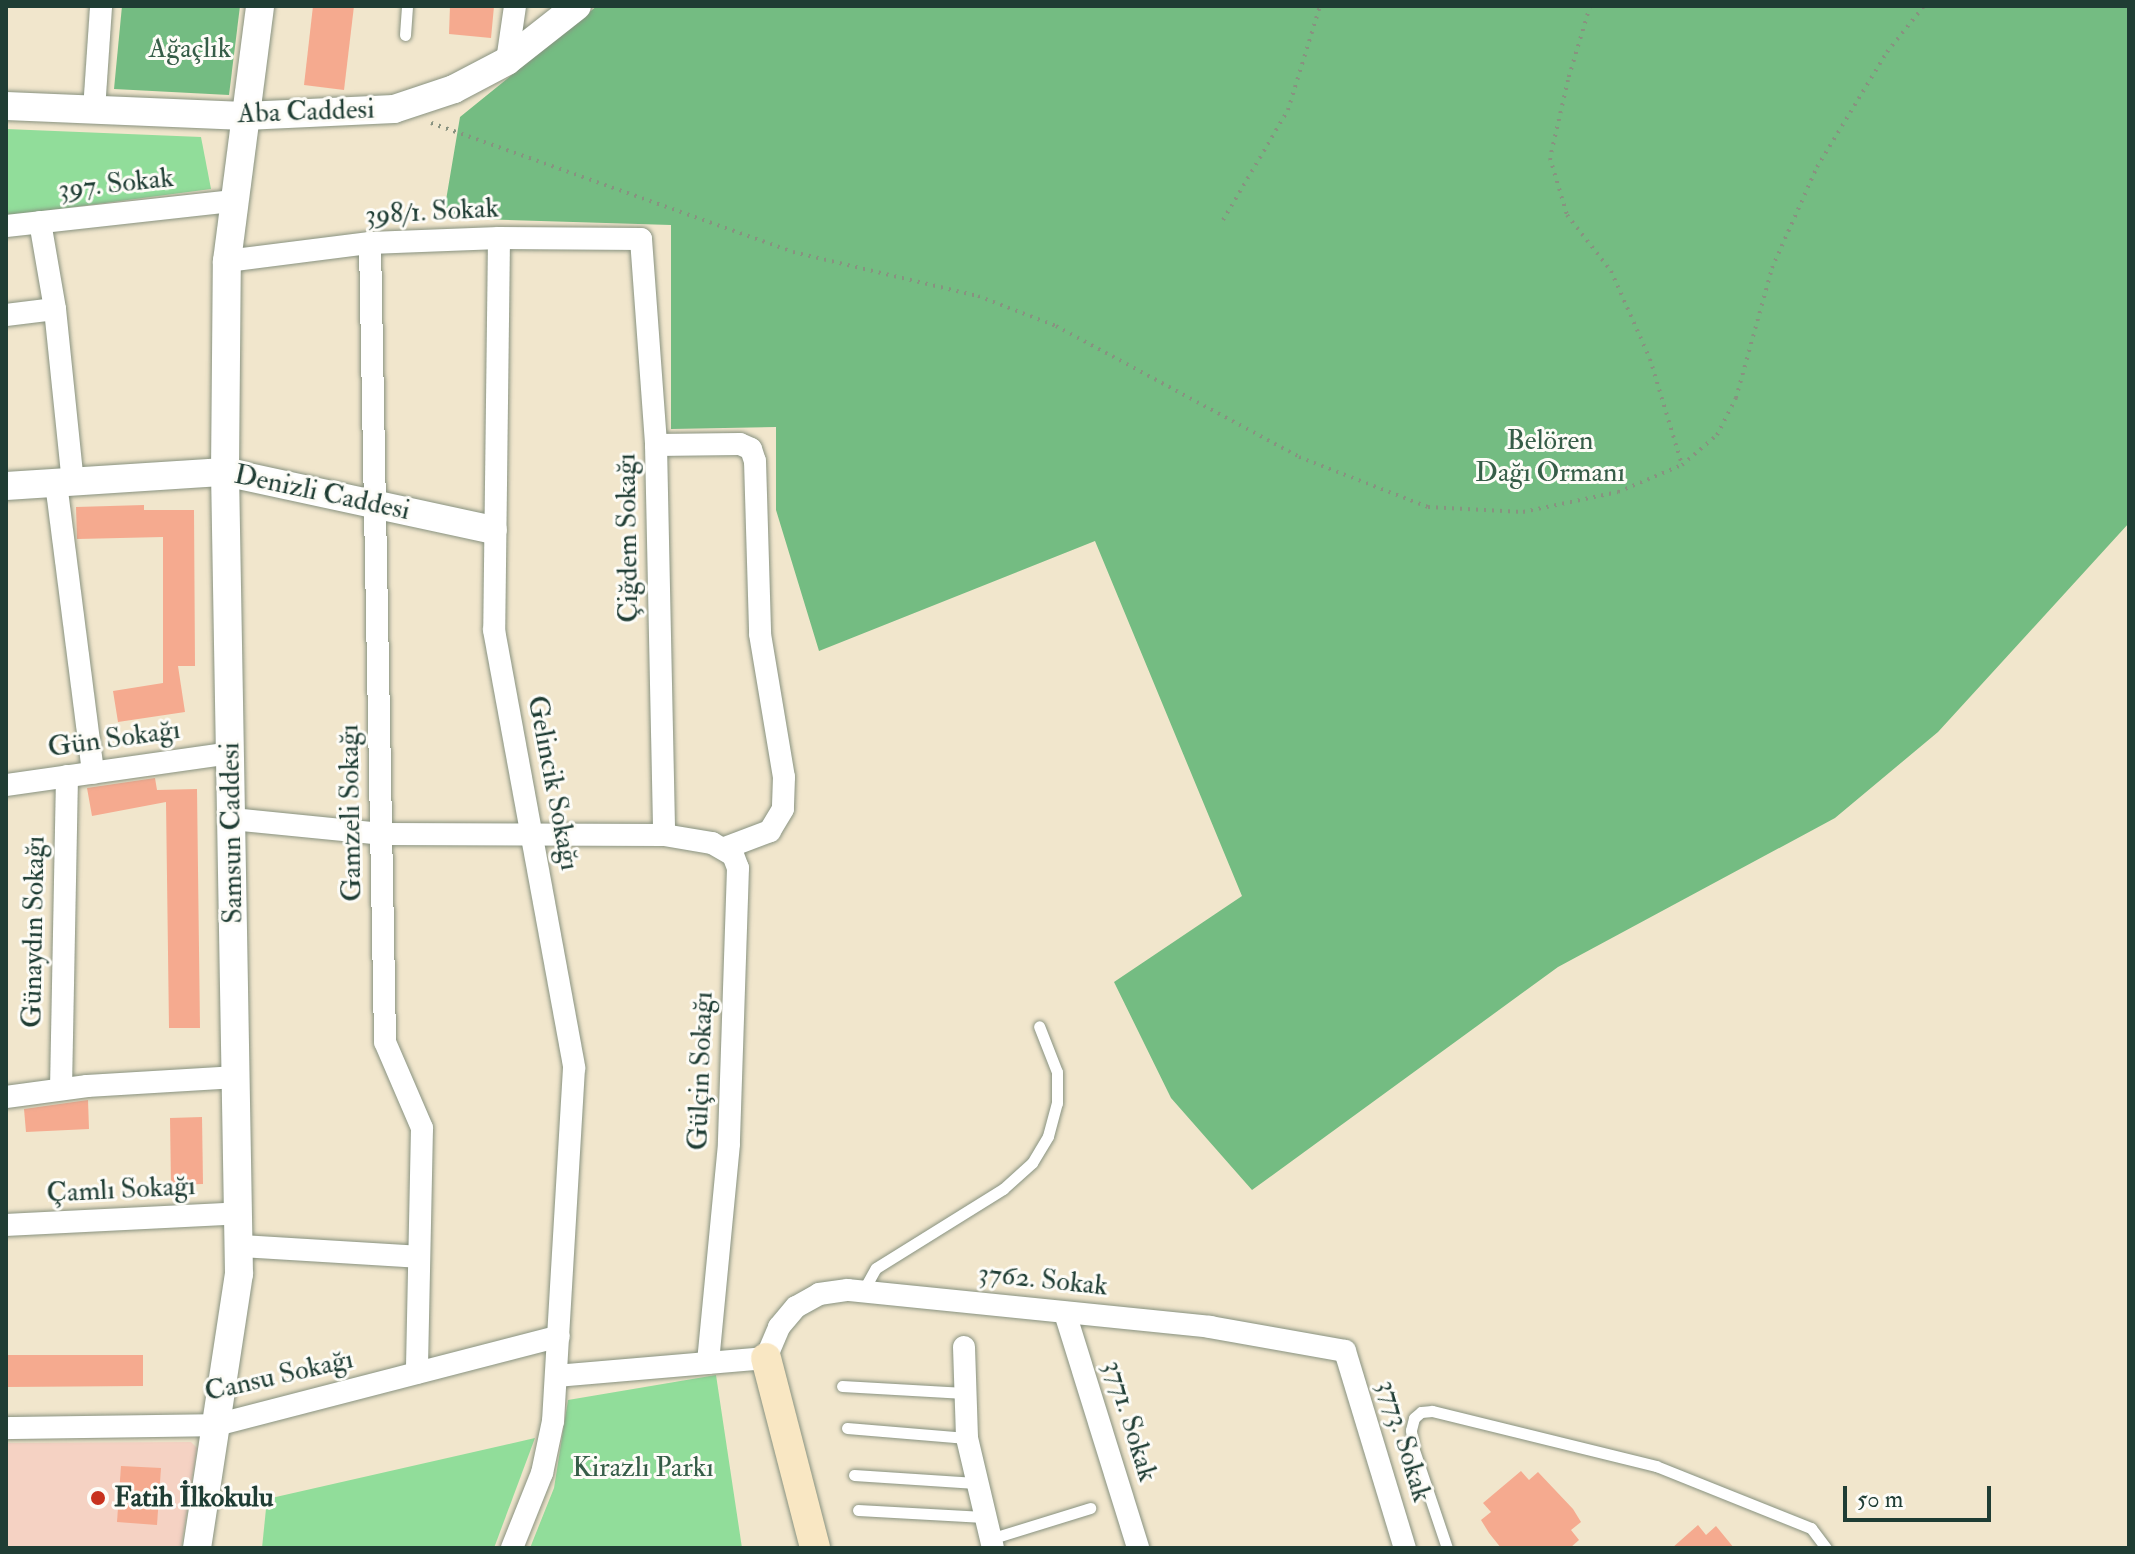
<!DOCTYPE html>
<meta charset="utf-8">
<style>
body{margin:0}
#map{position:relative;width:2135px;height:1554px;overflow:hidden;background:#f1e6cc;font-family:"IM FELL Double Pica",serif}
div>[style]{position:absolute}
.built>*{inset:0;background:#f5d2c3}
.green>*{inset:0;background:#91dd9a}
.forest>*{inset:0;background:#74bc82}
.building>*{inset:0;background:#f5aa8f}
.path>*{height:4px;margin-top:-2px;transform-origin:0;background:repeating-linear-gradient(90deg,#889280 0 2px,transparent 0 8px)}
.roads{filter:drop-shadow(0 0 2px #889280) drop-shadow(0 0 2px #889280)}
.service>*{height:11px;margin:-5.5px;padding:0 5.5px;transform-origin:5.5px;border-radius:5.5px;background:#fff}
.minor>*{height:22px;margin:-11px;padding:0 11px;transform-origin:11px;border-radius:11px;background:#fff}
.tertiary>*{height:28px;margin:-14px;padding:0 14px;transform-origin:14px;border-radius:14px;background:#fff}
.secondary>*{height:30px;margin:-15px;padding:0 15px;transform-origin:15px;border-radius:15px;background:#f9e7c3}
.dots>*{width:22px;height:22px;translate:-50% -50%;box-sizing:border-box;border:4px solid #fdfcf7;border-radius:50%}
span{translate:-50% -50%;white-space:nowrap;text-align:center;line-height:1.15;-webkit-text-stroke:6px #fdfcf7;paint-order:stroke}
.park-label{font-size:28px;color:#365d48}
.street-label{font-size:28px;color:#1f3d34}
.poi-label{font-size:28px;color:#1f3d34;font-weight:700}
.left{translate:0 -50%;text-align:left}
.frame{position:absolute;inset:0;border:8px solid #1f3d34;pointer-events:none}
.scale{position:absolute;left:1843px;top:1486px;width:148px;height:36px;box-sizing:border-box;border:4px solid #1f3d34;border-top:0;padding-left:10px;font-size:24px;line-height:28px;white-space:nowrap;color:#1f3d34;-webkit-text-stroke:6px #fdfcf7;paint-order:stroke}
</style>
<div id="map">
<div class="built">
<i style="clip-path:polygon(191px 1442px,197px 1448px,181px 1548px,6px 1548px,6px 1443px)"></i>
</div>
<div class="green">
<i style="clip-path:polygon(6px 129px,201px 137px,211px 189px,6px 216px)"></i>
<i style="clip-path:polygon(716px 1375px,742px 1548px,530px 1548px,554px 1488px,568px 1400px)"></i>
<i style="clip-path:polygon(535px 1438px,494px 1548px,262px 1548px,267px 1499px)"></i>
</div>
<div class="forest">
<i style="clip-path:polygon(122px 6px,240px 6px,229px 95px,114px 89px)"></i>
<i style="clip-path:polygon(597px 6px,2129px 6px,2129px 523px,1938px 732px,1835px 818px,1558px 967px,1252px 1190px,1171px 1098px,1114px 982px,1242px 896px,1095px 541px,819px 651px,776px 510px,776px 427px,671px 429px,671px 225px,443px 218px,460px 117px)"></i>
</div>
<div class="building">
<i style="clip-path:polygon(313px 6px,354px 6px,344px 90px,304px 85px)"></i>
<i style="clip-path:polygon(450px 6px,494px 6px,491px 38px,449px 34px)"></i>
<i style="clip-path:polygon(144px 505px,144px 510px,194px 510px,195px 666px,178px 666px,185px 712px,118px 722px,113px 691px,163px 683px,163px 537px,77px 539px,76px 507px)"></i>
<i style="clip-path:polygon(155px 778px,157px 790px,197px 789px,200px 1028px,169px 1028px,166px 802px,92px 816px,87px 788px)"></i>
<i style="clip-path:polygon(88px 1100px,89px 1129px,26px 1132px,24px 1109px)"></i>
<i style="clip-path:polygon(202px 1117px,203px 1184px,171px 1185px,170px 1118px)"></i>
<i style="clip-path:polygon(6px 1355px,143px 1355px,143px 1386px,6px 1387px)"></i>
<i style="clip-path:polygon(121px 1466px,161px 1468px,157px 1525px,117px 1522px)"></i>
<i style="clip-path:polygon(1521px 1471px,1529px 1480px,1538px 1472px,1573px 1509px,1581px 1522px,1571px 1530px,1579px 1540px,1570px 1548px,1501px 1548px,1489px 1533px,1481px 1520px,1491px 1512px,1483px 1503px)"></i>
<i style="clip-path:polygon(1698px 1525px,1706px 1535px,1716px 1526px,1734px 1548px,1672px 1548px)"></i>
</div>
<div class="path">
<i style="left:1590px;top:6px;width:77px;rotate:106.6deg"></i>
<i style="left:1568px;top:80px;width:80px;rotate:103deg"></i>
<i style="left:1550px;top:158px;width:59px;rotate:73.4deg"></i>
<i style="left:1567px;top:215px;width:71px;rotate:51.8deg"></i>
<i style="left:1611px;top:271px;width:96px;rotate:66.1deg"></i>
<i style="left:1650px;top:359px;width:111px;rotate:73.2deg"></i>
<i style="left:431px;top:123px;width:384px;rotate:19.6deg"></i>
<i style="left:793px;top:252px;width:190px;rotate:13.4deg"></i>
<i style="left:978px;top:296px;width:84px;rotate:21deg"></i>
<i style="left:1056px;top:326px;width:276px;rotate:28.3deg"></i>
<i style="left:1299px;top:457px;width:138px;rotate:21.2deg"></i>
<i style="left:1428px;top:507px;width:95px;rotate:3deg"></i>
<i style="left:1523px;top:512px;width:97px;rotate:-11.9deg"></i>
<i style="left:1618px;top:492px;width:69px;rotate:-22.9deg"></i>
<i style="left:1682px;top:465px;width:46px;rotate:-40.6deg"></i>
<i style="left:1717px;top:435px;width:42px;rotate:-62.8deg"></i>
<i style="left:1736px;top:398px;width:135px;rotate:-74.5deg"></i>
<i style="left:1772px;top:268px;width:111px;rotate:-66deg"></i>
<i style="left:1817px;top:167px;width:135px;rotate:-58.7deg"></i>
<i style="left:1887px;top:52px;width:59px;rotate:-51.2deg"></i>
<i style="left:1223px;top:220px;width:128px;rotate:-59.4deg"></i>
<i style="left:1288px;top:110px;width:109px;rotate:-72.9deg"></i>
</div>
<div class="roads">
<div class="service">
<i style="left:405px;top:35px;width:29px;rotate:-86deg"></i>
<i style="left:863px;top:1291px;width:26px;rotate:-61deg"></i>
<i style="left:876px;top:1268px;width:150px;rotate:-31.9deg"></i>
<i style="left:1003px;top:1189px;width:39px;rotate:-42deg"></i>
<i style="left:1032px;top:1163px;width:31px;rotate:-59deg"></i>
<i style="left:1048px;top:1136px;width:34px;rotate:-75deg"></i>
<i style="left:1057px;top:1103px;width:31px;rotate:-90deg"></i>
<i style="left:1057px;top:1072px;width:49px;rotate:-111.4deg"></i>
<i style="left:842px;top:1386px;width:123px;rotate:3.3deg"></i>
<i style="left:847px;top:1428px;width:120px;rotate:4.8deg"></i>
<i style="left:854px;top:1475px;width:122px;rotate:3.8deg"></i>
<i style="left:858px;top:1510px;width:126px;rotate:3.2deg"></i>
<i style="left:990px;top:1539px;width:105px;rotate:-17.2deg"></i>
<i style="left:1447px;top:1548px;width:103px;rotate:-108.6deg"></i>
<i style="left:1414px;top:1450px;width:20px;rotate:-99deg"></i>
<i style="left:1411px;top:1430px;width:12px;rotate:-76deg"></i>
<i style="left:1414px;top:1418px;width:9px;rotate:-41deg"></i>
<i style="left:1421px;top:1412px;width:11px;rotate:-5deg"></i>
<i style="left:1432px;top:1411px;width:231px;rotate:13.8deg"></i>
<i style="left:1656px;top:1466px;width:167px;rotate:21.8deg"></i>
<i style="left:1811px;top:1528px;width:25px;rotate:53deg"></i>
</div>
<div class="minor">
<i style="left:507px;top:61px;width:56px;rotate:-81.7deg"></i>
<i style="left:94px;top:110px;width:104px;rotate:-86.1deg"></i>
<i style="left:40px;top:222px;width:88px;rotate:80.2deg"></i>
<i style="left:55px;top:309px;width:174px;rotate:84.1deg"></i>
<i style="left:6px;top:226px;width:227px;rotate:-6.3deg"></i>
<i style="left:499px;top:238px;width:392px;rotate:90.7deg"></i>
<i style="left:494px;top:630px;width:445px;rotate:79.6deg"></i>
<i style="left:574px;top:1068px;width:354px;rotate:93.4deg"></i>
<i style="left:553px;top:1421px;width:53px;rotate:101.9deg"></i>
<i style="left:542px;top:1473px;width:81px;rotate:111.8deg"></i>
<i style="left:370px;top:243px;width:799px;rotate:88.92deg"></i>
<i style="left:385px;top:1042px;width:94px;rotate:66.7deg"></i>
<i style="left:422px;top:1128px;width:245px;rotate:91.2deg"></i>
<i style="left:227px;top:261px;width:144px;rotate:-7.2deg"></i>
<i style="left:370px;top:243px;width:129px;rotate:-2.2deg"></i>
<i style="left:499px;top:238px;width:142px;rotate:0.4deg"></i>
<i style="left:641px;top:239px;width:207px;rotate:85.8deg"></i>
<i style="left:656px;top:445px;width:390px;rotate:88.8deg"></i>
<i style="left:6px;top:315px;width:49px;rotate:-7deg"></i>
<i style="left:656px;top:445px;width:84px;rotate:-0.7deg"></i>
<i style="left:740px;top:444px;width:12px;rotate:24deg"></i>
<i style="left:751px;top:449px;width:13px;rotate:72deg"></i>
<i style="left:755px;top:461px;width:173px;rotate:88.3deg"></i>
<i style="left:760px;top:634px;width:145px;rotate:80.5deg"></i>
<i style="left:784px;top:777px;width:32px;rotate:92deg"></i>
<i style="left:783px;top:809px;width:26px;rotate:121deg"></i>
<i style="left:770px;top:831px;width:48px;rotate:159.3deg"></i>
<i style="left:56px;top:483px;width:292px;rotate:82.7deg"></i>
<i style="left:6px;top:785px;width:226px;rotate:-8.1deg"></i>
<i style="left:232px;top:819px;width:150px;rotate:5.7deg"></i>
<i style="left:381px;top:834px;width:283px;rotate:0.2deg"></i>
<i style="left:664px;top:835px;width:49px;rotate:9.5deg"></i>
<i style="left:712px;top:843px;width:24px;rotate:30deg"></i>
<i style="left:733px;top:855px;width:14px;rotate:69deg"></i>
<i style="left:738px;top:868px;width:276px;rotate:91.9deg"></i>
<i style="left:729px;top:1144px;width:220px;rotate:95.5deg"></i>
<i style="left:61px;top:1089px;width:313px;rotate:-88.9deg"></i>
<i style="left:6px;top:1097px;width:82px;rotate:-7.7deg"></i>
<i style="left:87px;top:1086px;width:150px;rotate:-3.4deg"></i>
<i style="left:6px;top:1225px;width:233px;rotate:-2.9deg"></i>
<i style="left:240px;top:1246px;width:179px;rotate:3.5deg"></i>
<i style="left:1065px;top:1313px;width:246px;rotate:72.7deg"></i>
<i style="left:964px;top:1347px;width:91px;rotate:88.1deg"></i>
<i style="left:967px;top:1438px;width:113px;rotate:76.7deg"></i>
<i style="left:556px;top:1376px;width:211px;rotate:-4.9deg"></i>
<i style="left:766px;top:1358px;width:34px;rotate:-67deg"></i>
<i style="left:779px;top:1327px;width:26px;rotate:-50deg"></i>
<i style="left:796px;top:1307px;width:26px;rotate:-29deg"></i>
<i style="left:819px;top:1294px;width:29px;rotate:-8deg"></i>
<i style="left:848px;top:1290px;width:364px;rotate:5.8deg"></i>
<i style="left:1210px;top:1327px;width:137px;rotate:10.1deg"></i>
<i style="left:1345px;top:1351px;width:206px;rotate:73.1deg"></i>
<i style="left:6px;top:1428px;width:210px;rotate:-0.8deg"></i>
<i style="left:216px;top:1425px;width:354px;rotate:-14.5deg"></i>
</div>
<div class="tertiary">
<i style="left:6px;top:106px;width:239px;rotate:2.4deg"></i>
<i style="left:245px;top:116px;width:149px;rotate:-2.7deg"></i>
<i style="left:394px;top:109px;width:63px;rotate:-18.4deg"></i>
<i style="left:454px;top:89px;width:60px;rotate:-27.8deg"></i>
<i style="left:507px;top:61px;width:89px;rotate:-38.2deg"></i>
<i style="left:6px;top:486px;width:219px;rotate:-3.7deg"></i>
<i style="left:225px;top:472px;width:274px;rotate:12.2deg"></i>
<i style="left:197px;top:1548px;width:277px;rotate:-81.3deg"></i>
<i style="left:239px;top:1274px;width:802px;rotate:-91deg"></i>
<i style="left:225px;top:472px;width:211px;rotate:-89.5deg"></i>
<i style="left:227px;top:261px;width:257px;rotate:-82.6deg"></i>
</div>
<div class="secondary">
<i style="left:766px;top:1358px;width:196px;rotate:75.5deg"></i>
</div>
</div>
<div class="dots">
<i style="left:98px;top:1498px;background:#c8321e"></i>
</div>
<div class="park-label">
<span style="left:190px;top:49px">Ağaçlık</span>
<span style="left:1550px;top:457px">Belören<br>Dağı Ormanı</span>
<span style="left:643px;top:1468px">Kirazlı Parkı</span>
</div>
<div class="street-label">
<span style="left:306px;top:112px;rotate:-2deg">Aba Caddesi</span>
<span style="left:116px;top:184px;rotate:-6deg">397. Sokak</span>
<span style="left:432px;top:212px;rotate:-3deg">398/1. Sokak</span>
<span style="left:322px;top:493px;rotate:12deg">Denizli Caddesi</span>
<span style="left:628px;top:538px;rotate:-91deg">Çiğdem Sokağı</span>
<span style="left:114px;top:739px;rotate:-8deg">Gün Sokağı</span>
<span style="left:553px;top:783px;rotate:79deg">Gelincik Sokağı</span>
<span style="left:351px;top:813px;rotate:-91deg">Gamzeli Sokağı</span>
<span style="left:232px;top:833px;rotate:-91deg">Samsun Caddesi</span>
<span style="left:34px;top:932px;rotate:-89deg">Günaydın Sokağı</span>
<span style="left:701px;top:1071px;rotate:-88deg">Gülçin Sokağı</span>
<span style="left:121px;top:1190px;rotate:-3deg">Çamlı Sokağı</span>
<span style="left:1043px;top:1280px;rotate:6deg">3762. Sokak</span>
<span style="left:279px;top:1376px;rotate:-13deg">Cansu Sokağı</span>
<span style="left:1130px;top:1421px;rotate:73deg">3771. Sokak</span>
<span style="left:1404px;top:1441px;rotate:73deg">3773. Sokak</span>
</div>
<div class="poi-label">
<span class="left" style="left:114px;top:1498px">Fatih İlkokulu</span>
</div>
<div class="frame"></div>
<div class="scale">50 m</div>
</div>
